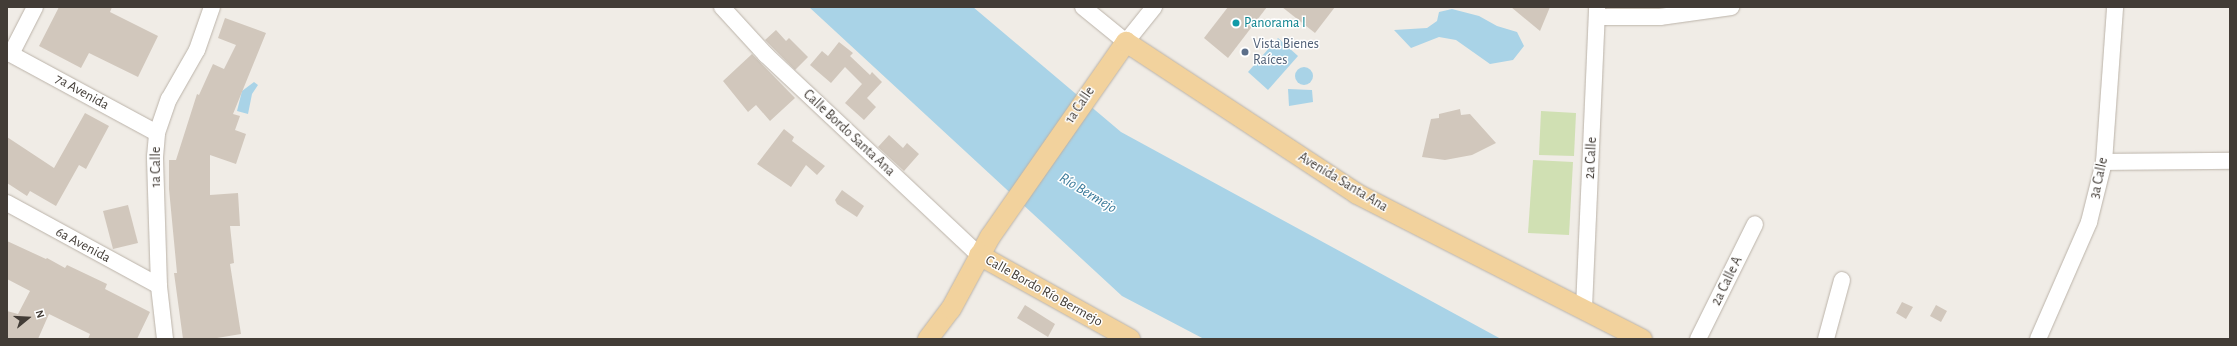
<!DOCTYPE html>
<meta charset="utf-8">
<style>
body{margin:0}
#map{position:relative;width:2237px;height:346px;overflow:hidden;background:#f0ece6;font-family:"Alegreya Sans",sans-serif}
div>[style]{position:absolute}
.green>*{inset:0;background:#d0e0b3}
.water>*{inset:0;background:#a9d3e7}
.round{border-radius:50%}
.building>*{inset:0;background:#d1c7bc}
.roads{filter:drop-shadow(0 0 1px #bbb3a9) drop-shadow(0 0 1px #bbb3a9)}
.minor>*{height:16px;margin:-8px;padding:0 8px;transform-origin:8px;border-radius:8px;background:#fff}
.major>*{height:20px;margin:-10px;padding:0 10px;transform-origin:10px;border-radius:10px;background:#f2d29d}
.dots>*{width:11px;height:11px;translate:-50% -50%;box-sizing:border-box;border:2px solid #fff;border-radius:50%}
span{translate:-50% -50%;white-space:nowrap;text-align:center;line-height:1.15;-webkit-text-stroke:3px #fff;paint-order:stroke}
.culture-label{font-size:14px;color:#0d838f}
.left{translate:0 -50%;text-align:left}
.service-label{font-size:14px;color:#4e5e75}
.street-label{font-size:14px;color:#423c36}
.water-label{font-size:15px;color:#3a7a9a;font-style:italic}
.frame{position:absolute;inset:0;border:8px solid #423c36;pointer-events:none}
.north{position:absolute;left:8px;top:298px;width:40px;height:40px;-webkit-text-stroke:3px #fff;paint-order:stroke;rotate:72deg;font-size:11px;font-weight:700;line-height:16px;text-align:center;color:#423c36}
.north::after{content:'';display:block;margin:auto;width:14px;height:18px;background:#423c36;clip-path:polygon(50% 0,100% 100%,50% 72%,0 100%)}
</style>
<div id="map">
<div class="green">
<i style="clip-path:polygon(1541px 111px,1576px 113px,1574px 156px,1539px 155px)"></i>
<i style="clip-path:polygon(1533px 160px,1573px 162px,1569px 235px,1528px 233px)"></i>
</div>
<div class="water">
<i style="clip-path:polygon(809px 7px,973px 7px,1121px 132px,1501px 339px,1204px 339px,1122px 296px)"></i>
<i style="clip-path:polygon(1452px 9px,1479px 16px,1497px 26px,1517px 32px,1524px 46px,1513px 60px,1490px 64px,1456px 40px,1439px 37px,1411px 48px,1394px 30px,1427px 28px,1437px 21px,1439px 12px)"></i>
<i style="clip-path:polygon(1278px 38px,1298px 56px,1268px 90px,1248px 72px)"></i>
<i class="round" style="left:1295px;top:67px;width:18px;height:18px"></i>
<i style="clip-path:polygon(254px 82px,258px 85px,252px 94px,248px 114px,237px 111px,242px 91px)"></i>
<i style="clip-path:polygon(1288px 89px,1312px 90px,1313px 102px,1289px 106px)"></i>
</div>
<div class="building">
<i style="clip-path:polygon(59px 7px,112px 7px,110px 12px,158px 36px,138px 77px,89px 53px,81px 68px,39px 46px)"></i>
<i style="clip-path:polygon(1228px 7px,1267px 7px,1228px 58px,1204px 38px)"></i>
<i style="clip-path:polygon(1282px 7px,1335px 7px,1315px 33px)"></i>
<i style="clip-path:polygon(1511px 7px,1550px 7px,1540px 31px)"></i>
<i style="clip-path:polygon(225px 18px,266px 33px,233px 114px,240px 116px,235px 130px,246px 134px,236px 164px,210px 155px,210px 195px,238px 193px,240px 226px,230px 226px,234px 263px,230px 264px,241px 334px,211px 339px,183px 339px,174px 273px,177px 273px,169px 189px,169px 160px,176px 160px,197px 94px,199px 95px,213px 64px,224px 69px,236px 45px,218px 38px)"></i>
<i style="clip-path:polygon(776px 30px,786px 41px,789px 38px,808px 57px,795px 70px,765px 40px)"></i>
<i style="clip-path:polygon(839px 42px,853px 53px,850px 56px,870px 75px,872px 72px,882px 82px,867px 98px,876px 107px,864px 120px,845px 103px,862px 84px,845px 67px,831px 83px,810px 65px,822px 51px,828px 56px)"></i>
<i style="clip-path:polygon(752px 54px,795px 98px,770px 121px,756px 105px,748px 112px,723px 81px)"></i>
<i style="clip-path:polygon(1460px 109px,1461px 115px,1470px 114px,1496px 143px,1472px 155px,1445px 160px,1422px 157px,1431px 119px,1439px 118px,1439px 114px)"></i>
<i style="clip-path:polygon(85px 113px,109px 126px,86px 169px,79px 165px,56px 206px,30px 191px,27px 196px,7px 183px,7px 137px,54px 168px)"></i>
<i style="clip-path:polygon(784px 129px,794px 137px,792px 141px,825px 166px,817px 175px,806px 165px,791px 187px,757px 164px)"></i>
<i style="clip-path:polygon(889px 135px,903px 148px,907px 143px,919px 154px,904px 171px,878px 147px)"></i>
<i style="clip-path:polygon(842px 190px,864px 206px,857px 217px,837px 204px,835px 200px)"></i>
<i style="clip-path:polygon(128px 205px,138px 243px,113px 249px,103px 211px)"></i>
<i style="clip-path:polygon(7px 241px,46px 259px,47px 258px,65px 268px,67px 265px,107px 284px,105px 289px,150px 312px,137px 339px,88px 339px,90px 334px,49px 314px,38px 339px,7px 339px,7px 311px,18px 314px,30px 291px,7px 279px)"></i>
<i style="clip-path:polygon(1902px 302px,1913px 307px,1906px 319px,1896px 313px)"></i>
<i style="clip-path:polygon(1025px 305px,1055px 324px,1048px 337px,1017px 318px)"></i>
<i style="clip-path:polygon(1936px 305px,1947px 311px,1941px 322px,1930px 316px)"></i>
</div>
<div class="roads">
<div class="minor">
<i style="left:722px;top:7px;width:65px;rotate:47.5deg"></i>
<i style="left:766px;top:55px;width:292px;rotate:43.2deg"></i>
<i style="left:1083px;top:7px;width:55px;rotate:39.1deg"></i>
<i style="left:1126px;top:42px;width:45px;rotate:-51.3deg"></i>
<i style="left:1597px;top:17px;width:63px"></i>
<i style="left:1660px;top:17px;width:72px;rotate:-8deg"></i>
<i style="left:7px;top:52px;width:170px;rotate:28.4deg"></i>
<i style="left:11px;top:54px;width:53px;rotate:-62.9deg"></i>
<i style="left:2104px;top:162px;width:126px;rotate:-0.5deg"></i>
<i style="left:7px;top:203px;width:173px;rotate:28.6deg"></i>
<i style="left:1584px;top:308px;width:301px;rotate:-87.5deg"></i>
<i style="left:165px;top:339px;width:53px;rotate:-96.5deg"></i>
<i style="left:159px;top:286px;width:129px;rotate:-91.8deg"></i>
<i style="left:155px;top:157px;width:24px;rotate:-85deg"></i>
<i style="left:157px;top:133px;width:36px;rotate:-71deg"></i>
<i style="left:169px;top:99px;width:56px;rotate:-60.3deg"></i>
<i style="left:197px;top:50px;width:46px;rotate:-70.8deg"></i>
<i style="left:1698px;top:339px;width:128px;rotate:-63.6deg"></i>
<i style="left:1826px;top:339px;width:61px;rotate:-74.8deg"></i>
<i style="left:2038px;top:339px;width:128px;rotate:-66.4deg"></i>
<i style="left:2089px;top:222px;width:62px;rotate:-76deg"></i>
<i style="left:2104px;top:162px;width:155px;rotate:-85.9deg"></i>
</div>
<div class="major">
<i style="left:979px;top:255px;width:173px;rotate:29.1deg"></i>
<i style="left:928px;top:339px;width:38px;rotate:-53deg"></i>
<i style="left:951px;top:309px;width:82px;rotate:-61.6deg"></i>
<i style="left:990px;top:237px;width:238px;rotate:-55.1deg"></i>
<i style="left:1126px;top:42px;width:277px;rotate:33.3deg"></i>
<i style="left:1357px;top:194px;width:320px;rotate:27deg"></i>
</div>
</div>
<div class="dots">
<i style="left:1236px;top:23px;background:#0f9aa8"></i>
<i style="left:1245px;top:52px;background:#5c6f8a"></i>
</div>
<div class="culture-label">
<span class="left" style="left:1244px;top:23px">Panorama I</span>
</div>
<div class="service-label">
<span class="left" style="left:1253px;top:52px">Vista Bienes<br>Raíces</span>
</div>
<div class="street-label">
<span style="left:82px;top:92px;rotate:29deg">7a Avenida</span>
<span style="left:1080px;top:105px;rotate:-56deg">1a Calle</span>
<span style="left:849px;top:133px;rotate:43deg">Calle Bordo Santa Ana</span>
<span style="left:1591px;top:158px;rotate:-87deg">2a Calle</span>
<span style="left:156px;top:167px;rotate:-90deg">1a Calle</span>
<span style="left:2099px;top:178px;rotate:-78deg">3a Calle</span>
<span style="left:1343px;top:182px;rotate:31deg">Avenida Santa Ana</span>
<span style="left:83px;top:245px;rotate:28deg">6a Avenida</span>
<span style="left:1727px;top:281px;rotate:-64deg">2a Calle A</span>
<span style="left:1044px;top:291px;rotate:29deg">Calle Bordo Río Bermejo</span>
</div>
<div class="water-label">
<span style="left:1088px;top:193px;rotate:31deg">Río Bermejo</span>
</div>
<div class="frame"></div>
<div class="north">N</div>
</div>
